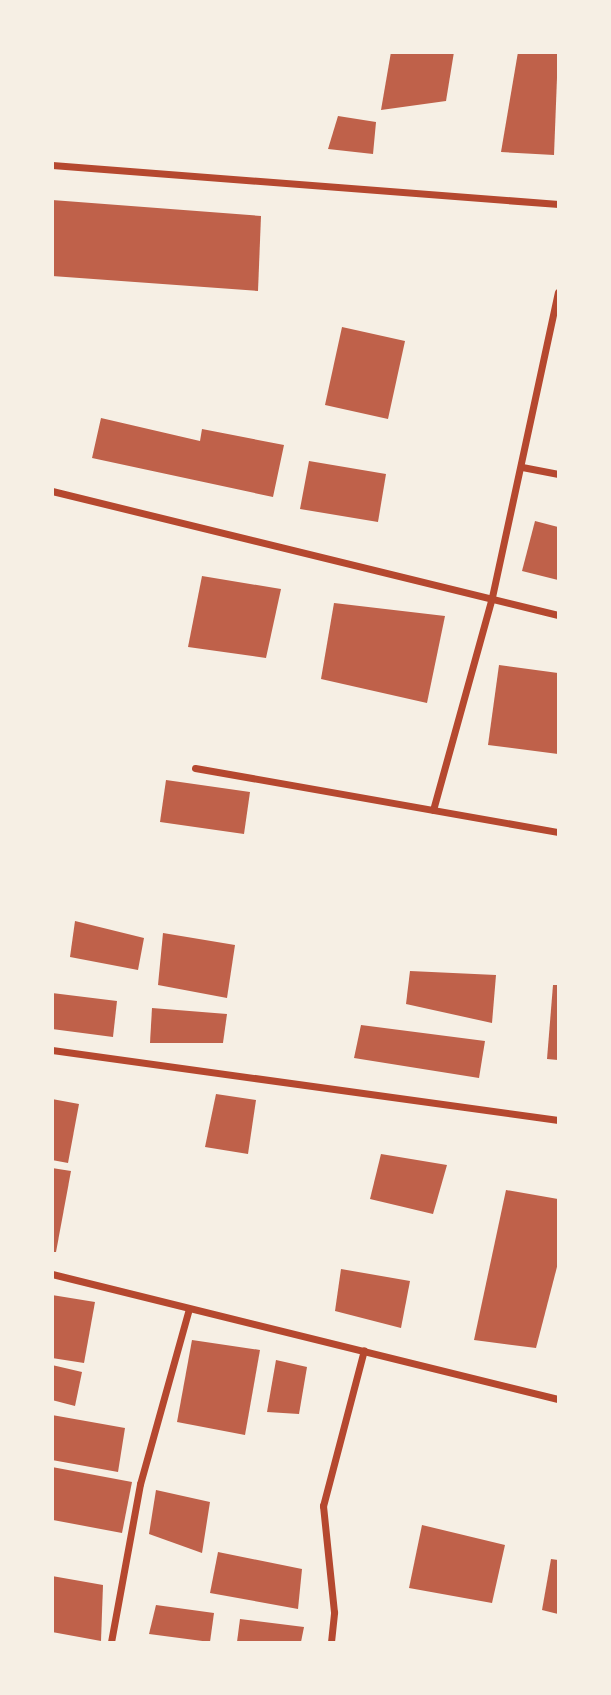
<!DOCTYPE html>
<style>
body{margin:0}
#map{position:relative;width:611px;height:1695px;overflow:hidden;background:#f6efe4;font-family:Inter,sans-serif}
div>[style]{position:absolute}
.building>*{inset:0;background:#bf614a}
.minor>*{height:7px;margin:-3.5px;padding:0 3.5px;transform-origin:3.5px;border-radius:3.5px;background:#b5482f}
span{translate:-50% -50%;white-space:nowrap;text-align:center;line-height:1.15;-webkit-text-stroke:5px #f6efe4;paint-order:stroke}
.frame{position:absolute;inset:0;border:54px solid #f6efe4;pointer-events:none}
</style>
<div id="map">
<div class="building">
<i style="clip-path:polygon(391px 52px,454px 52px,446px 101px,381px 110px)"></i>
<i style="clip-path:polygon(518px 52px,558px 52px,554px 155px,501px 152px)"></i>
<i style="clip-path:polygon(338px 116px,376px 122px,373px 154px,328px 149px)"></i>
<i style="clip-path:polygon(52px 200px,261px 216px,258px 291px,52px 276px)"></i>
<i style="clip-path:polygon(342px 327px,405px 341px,388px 419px,325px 405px)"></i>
<i style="clip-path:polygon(101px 418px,200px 441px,202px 429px,284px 445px,273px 497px,92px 458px)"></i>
<i style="clip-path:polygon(309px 461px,386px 474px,378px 522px,300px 509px)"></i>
<i style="clip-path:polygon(535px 521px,558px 527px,558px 580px,522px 571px)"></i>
<i style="clip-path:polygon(202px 576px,281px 589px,266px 658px,188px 647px)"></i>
<i style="clip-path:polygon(334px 603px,445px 616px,427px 703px,321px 679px)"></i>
<i style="clip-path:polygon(499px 665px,558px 673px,558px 754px,488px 745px)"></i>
<i style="clip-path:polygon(166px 780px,250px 792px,244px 834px,160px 822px)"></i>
<i style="clip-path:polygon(75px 921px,144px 938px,138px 970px,70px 957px)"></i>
<i style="clip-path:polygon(163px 933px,235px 945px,227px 998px,158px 985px)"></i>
<i style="clip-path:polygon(410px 971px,496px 975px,492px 1023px,406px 1004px)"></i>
<i style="clip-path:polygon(553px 985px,558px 985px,558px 1060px,547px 1059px)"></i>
<i style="clip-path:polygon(52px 993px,117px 1001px,113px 1037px,52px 1029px)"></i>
<i style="clip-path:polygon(152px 1008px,227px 1014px,223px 1043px,150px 1043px)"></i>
<i style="clip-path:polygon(361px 1025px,485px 1041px,479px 1078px,354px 1058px)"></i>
<i style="clip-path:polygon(216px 1094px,256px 1100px,248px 1154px,205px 1147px)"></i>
<i style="clip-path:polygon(52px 1099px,79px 1104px,68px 1163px,52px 1160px)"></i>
<i style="clip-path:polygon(381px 1154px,447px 1165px,433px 1214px,370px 1199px)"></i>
<i style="clip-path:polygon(52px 1168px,71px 1171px,56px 1252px,52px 1252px)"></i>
<i style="clip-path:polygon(506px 1190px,558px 1199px,558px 1263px,536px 1348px,474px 1340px)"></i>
<i style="clip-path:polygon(341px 1269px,410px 1281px,401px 1328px,335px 1311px)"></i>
<i style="clip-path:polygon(52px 1295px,95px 1302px,84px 1363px,52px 1358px)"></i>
<i style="clip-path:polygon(192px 1340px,260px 1350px,245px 1435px,177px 1422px)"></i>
<i style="clip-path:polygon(276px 1360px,307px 1367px,299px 1414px,267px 1412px)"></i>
<i style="clip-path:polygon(52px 1365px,82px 1372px,75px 1406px,52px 1400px)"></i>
<i style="clip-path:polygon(52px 1415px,125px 1428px,118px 1472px,52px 1460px)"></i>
<i style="clip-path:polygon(52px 1467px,132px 1482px,122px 1533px,53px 1520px)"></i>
<i style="clip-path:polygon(156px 1490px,210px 1502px,202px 1553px,149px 1534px)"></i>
<i style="clip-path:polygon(422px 1525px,505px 1545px,492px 1603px,409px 1588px)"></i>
<i style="clip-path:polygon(218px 1552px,302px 1569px,298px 1609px,210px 1593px)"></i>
<i style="clip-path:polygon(551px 1559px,558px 1560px,558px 1614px,542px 1610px)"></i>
<i style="clip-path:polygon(52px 1576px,103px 1585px,101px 1641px,52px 1632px)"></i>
<i style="clip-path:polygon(156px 1605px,214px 1613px,210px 1642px,149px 1634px)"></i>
<i style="clip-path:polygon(240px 1619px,304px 1627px,301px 1642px,237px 1642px)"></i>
</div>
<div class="minor">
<i style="left:52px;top:165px;width:508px;rotate:4.41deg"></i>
<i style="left:522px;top:467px;width:37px;rotate:11deg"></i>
<i style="left:52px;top:491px;width:521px;rotate:13.77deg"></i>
<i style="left:195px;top:768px;width:369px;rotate:10deg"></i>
<i style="left:433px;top:810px;width:221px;rotate:-74.5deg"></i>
<i style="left:492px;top:597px;width:312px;rotate:-77.8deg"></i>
<i style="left:52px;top:1050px;width:511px;rotate:7.88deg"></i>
<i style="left:52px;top:1274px;width:521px;rotate:13.88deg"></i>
<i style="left:111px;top:1642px;width:161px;rotate:-79.6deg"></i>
<i style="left:140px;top:1484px;width:179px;rotate:-74.4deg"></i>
<i style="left:331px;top:1642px;width:30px;rotate:-84deg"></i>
<i style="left:334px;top:1612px;width:107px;rotate:-95.9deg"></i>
<i style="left:323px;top:1506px;width:161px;rotate:-75.3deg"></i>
</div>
<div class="frame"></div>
</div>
